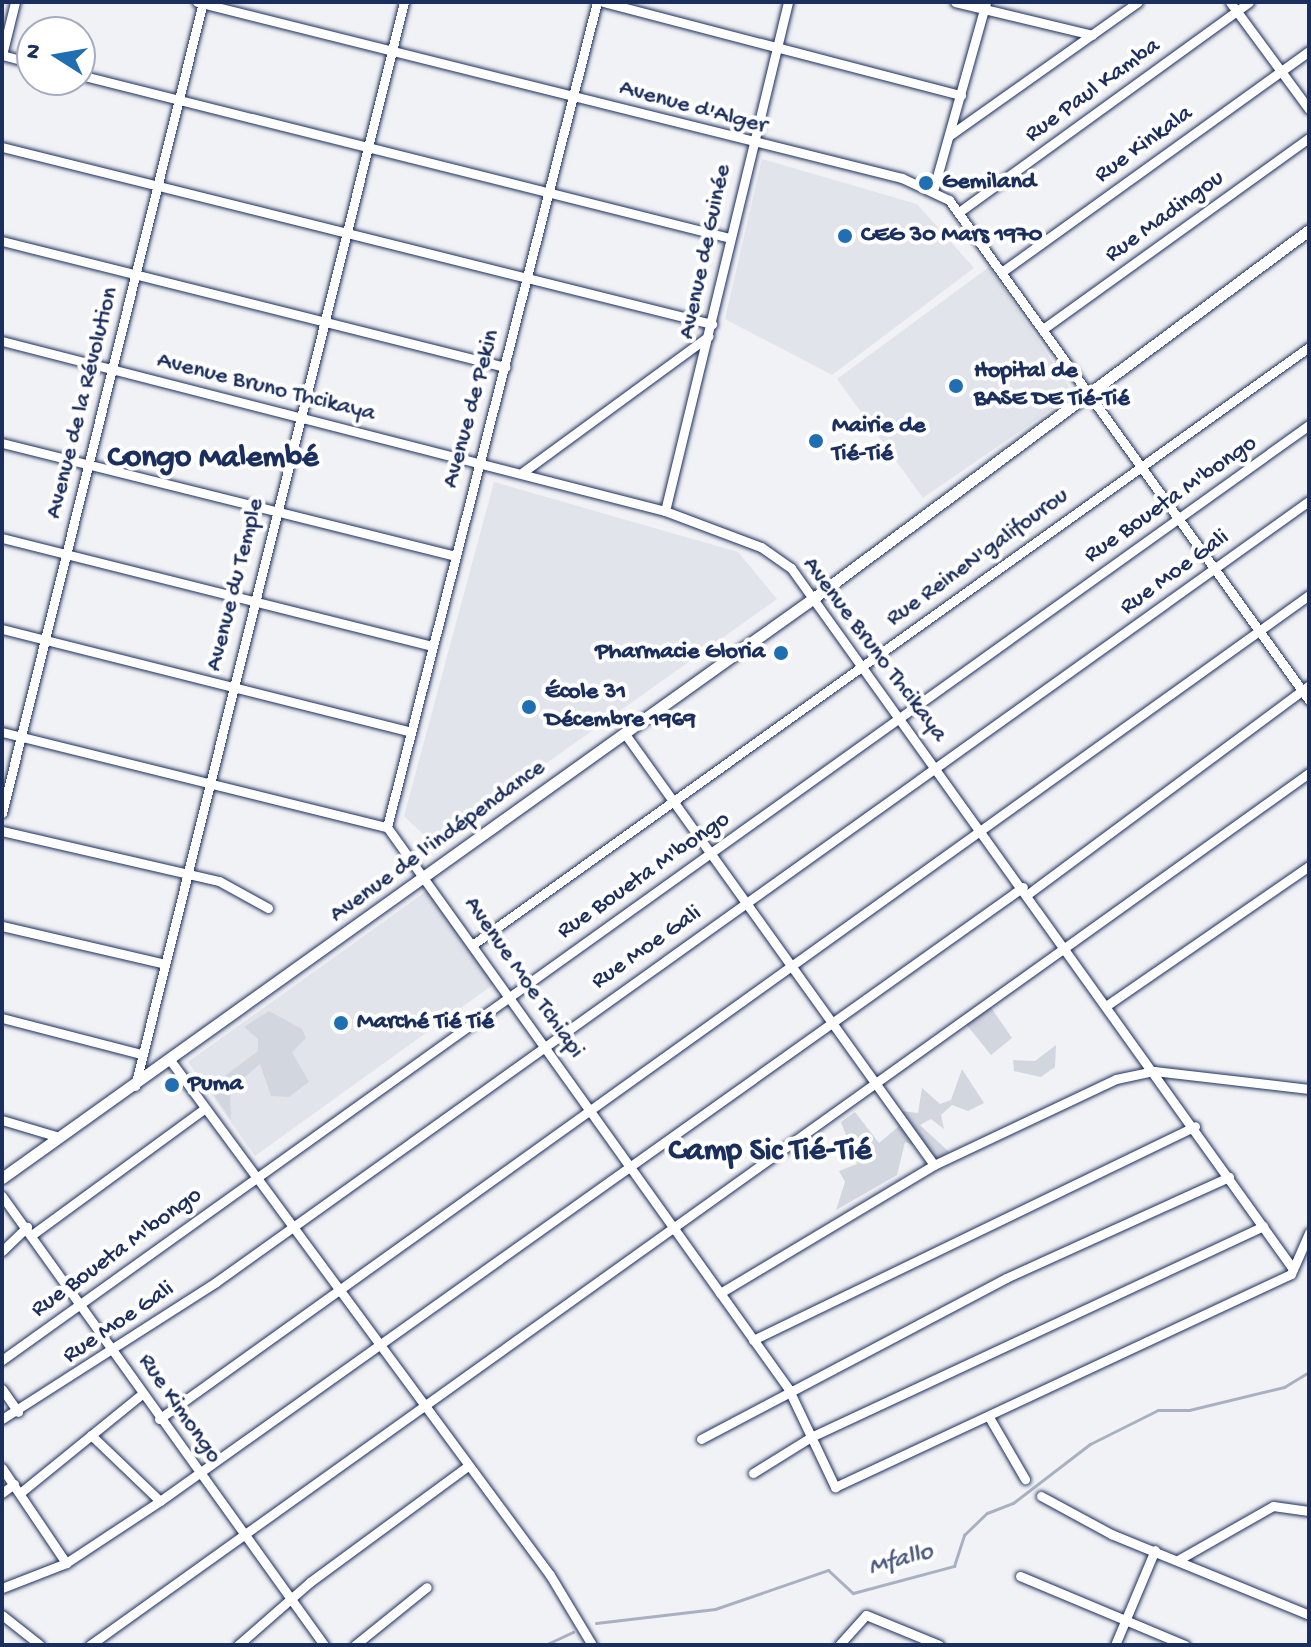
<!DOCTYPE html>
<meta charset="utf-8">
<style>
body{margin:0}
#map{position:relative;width:1311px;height:1647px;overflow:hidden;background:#f1f2f5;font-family:"Gochi Hand",sans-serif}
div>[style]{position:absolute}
.built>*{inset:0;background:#e1e4ea}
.green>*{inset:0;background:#d2d6df}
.stream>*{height:3px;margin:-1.5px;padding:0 1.5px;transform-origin:1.5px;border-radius:1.5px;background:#a8b0c2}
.roads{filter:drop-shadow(0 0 2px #1b2f5e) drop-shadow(0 0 2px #1b2f5e)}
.minor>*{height:9px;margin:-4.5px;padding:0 4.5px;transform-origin:4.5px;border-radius:4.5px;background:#fff}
.tertiary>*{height:11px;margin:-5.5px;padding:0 5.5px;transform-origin:5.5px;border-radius:5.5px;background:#fff}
.dots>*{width:22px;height:22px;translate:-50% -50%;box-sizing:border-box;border:4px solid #fff;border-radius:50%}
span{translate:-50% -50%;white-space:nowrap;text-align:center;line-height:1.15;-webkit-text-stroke:8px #fff;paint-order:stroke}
.street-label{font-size:24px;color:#1b2f5e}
.poi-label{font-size:24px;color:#1b2f5e;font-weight:700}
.left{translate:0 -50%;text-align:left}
.right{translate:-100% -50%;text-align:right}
.water-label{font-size:26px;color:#4c5c81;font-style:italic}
.district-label{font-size:32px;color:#1b2f5e;font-weight:700}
.frame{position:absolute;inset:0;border:4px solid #1b2f5e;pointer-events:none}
.north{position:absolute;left:16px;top:16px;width:80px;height:80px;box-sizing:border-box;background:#fff;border:2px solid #a4acbf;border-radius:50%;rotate:281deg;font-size:22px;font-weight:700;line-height:32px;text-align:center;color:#1b2f5e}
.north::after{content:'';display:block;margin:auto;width:28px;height:36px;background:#1f6fb2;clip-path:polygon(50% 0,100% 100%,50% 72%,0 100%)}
</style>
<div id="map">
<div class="built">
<i style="clip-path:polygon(762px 159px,917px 204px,974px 268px,832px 375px,725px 319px)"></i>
<i style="clip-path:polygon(989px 267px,1074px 394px,923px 498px,837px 379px)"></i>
<i style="clip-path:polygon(494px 482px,738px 552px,777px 599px,433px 844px,404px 816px)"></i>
<i style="clip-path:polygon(428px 890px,494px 984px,255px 1156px,188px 1062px)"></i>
</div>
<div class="green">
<i style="clip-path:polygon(990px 1006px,1012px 1038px,991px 1055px,966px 1024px)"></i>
<i style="clip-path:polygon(269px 1011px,302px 1029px,306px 1038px,292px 1052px,309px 1082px,289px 1097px,271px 1096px,260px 1064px,230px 1090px,231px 1120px,209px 1088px,258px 1051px,258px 1039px,244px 1027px)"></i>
<i style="clip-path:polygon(1056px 1045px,1055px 1067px,1041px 1077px,1014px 1071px,1013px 1060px,1035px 1061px)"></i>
<i style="clip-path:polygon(962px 1069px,984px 1103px,968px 1111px,952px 1105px,941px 1115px,944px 1129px,931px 1119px,920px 1125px,949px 1152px,935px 1162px,901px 1111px,918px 1113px,922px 1088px,940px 1104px,951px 1100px)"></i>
<i style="clip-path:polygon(855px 1112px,879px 1143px,898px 1127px,896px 1112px,918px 1147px,905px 1142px,897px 1175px,836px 1210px,845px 1182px,839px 1171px,857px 1164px,841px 1122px)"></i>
</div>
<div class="stream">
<i style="left:596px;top:1623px;width:120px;rotate:-6.7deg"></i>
<i style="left:715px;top:1609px;width:120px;rotate:-19deg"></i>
<i style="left:828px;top:1570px;width:34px;rotate:43deg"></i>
<i style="left:853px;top:1593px;width:105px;rotate:-15deg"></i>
<i style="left:954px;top:1566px;width:33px;rotate:-72deg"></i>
<i style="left:964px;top:1535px;width:32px;rotate:-44deg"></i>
<i style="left:987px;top:1513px;width:28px;rotate:-21deg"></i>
<i style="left:1013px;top:1503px;width:97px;rotate:-37.5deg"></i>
<i style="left:1090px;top:1444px;width:76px;rotate:-26.6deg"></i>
<i style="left:1158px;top:1410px;width:31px"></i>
<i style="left:1189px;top:1410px;width:98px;rotate:-13.6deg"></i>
<i style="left:1284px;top:1387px;width:29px;rotate:-31deg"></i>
<i style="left:545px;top:1645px;width:31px;rotate:-25deg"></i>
</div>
<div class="roads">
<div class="minor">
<i style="left:197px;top:2px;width:727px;rotate:14.02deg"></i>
<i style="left:902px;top:178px;width:52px;rotate:25.1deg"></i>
<i style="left:949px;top:200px;width:616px;rotate:54.25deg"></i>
<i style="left:603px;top:2px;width:370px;rotate:14.6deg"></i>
<i style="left:955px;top:2px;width:141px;rotate:13.5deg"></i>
<i style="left:1230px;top:2px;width:133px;rotate:53.6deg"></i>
<i style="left:2px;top:55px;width:55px;rotate:-76.2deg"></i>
<i style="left:2px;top:55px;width:31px;rotate:15deg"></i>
<i style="left:80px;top:75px;width:670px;rotate:14.08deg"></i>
<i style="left:950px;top:135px;width:230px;rotate:-35.3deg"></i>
<i style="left:2px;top:147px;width:732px;rotate:14deg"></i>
<i style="left:933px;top:191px;width:196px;rotate:-74.3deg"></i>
<i style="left:959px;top:212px;width:358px;rotate:-35.9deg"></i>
<i style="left:2px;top:241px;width:519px;rotate:14.06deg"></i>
<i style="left:1003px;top:271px;width:377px;rotate:-35.7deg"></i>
<i style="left:1043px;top:329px;width:327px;rotate:-35.7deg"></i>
<i style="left:2px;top:341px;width:684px;rotate:14.38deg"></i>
<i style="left:665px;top:511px;width:103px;rotate:20.6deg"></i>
<i style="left:761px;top:547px;width:37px;rotate:35deg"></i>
<i style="left:791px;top:568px;width:862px;rotate:54.39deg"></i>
<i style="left:2px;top:443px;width:466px;rotate:14deg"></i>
<i style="left:523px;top:472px;width:230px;rotate:-36.2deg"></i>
<i style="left:665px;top:511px;width:524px;rotate:-76.41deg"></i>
<i style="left:2px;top:538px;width:442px;rotate:14.1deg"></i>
<i style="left:2px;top:629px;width:419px;rotate:14.1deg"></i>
<i style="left:2px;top:732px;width:397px;rotate:13.9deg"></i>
<i style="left:387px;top:827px;width:690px;rotate:54.44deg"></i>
<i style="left:788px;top:1388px;width:110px;rotate:64.6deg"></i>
<i style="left:835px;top:1487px;width:503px;rotate:-25.04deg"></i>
<i style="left:1291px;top:1274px;width:45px;rotate:-66.3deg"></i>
<i style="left:625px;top:734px;width:530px;rotate:54.36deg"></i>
<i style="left:2px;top:813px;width:836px;rotate:-76.08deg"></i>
<i style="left:387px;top:827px;width:851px;rotate:-75.72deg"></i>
<i style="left:2px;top:831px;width:223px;rotate:13deg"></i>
<i style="left:219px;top:881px;width:56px;rotate:28.9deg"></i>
<i style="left:1028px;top:894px;width:350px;rotate:-36.6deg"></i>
<i style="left:2px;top:926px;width:163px;rotate:13.1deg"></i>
<i style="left:475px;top:943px;width:1025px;rotate:-35.55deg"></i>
<i style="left:1106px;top:1006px;width:247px;rotate:-34.6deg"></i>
<i style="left:2px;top:1018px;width:144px;rotate:14.5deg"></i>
<i style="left:170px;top:1060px;width:640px;rotate:53.58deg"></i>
<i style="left:550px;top:1575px;width:82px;rotate:59deg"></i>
<i style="left:135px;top:1086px;width:1117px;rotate:-76.06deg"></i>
<i style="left:2px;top:1120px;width:59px;rotate:16.6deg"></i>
<i style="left:2px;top:1196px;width:553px;rotate:54.35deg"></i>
<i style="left:33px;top:1234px;width:212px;rotate:-36.2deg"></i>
<i style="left:2px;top:1251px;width:35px;rotate:-44deg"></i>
<i style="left:720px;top:1293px;width:249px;rotate:-30.9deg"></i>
<i style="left:934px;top:1165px;width:201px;rotate:-25.3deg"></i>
<i style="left:1116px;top:1079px;width:39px;rotate:-12deg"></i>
<i style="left:1154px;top:1071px;width:156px;rotate:6.6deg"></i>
<i style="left:753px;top:1340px;width:491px;rotate:-25.8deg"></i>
<i style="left:2px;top:1360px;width:1607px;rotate:-35.58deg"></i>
<i style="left:2px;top:1389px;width:28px;rotate:55deg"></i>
<i style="left:989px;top:1417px;width:72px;rotate:59.9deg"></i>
<i style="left:2px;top:1419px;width:254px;rotate:-32.6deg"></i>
<i style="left:216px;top:1282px;width:1343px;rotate:-35.55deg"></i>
<i style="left:159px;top:1419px;width:1415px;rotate:-35.62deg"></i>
<i style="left:91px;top:1435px;width:95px;rotate:43.7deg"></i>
<i style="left:701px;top:1439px;width:345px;rotate:-27.8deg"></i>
<i style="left:1006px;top:1278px;width:245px;rotate:-24.4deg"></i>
<i style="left:2px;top:1468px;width:115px;rotate:56deg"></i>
<i style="left:753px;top:1473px;width:68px;rotate:-31.8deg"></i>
<i style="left:811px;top:1437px;width:499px;rotate:-25deg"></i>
<i style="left:2px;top:1493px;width:15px;rotate:-37deg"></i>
<i style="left:20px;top:1493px;width:157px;rotate:-39.1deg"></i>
<i style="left:1041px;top:1496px;width:80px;rotate:28.5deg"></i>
<i style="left:1111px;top:1534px;width:214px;rotate:22.2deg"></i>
<i style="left:1178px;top:1560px;width:109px;rotate:-29.6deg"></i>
<i style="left:1273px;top:1506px;width:36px;rotate:8deg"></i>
<i style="left:1020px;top:1576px;width:179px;rotate:22.7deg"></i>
<i style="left:2px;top:1588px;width:69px;rotate:-21.3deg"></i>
<i style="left:66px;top:1563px;width:113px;rotate:-33.4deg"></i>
<i style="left:160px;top:1501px;width:1059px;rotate:-35.43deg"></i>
<i style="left:2px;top:1615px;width:48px;rotate:38.3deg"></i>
<i style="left:90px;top:1645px;width:1499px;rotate:-35.58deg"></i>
<i style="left:238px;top:1645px;width:96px;rotate:-41.2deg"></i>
<i style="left:310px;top:1582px;width:196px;rotate:-36.3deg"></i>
<i style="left:355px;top:1645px;width:92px;rotate:-38.9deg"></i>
<i style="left:839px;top:1645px;width:40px;rotate:-48deg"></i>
<i style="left:866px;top:1615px;width:79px;rotate:22.3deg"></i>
<i style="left:1115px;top:1645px;width:103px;rotate:-67.2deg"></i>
</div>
<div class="tertiary">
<i style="left:2px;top:1178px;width:999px;rotate:-35.55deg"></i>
<i style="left:815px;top:597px;width:615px;rotate:-36.61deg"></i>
</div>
</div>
<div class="dots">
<i style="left:926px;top:183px;background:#1f6fb2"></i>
<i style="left:845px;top:236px;background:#1f6fb2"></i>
<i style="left:956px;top:386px;background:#1f6fb2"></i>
<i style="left:816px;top:441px;background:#1f6fb2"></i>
<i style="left:781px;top:653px;background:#1f6fb2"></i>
<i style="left:529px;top:707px;background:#1f6fb2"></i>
<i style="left:341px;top:1023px;background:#1f6fb2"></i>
<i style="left:172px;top:1085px;background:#1f6fb2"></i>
</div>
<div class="street-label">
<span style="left:1093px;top:91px;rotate:-36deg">Rue Paul Kamba</span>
<span style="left:693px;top:108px;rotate:15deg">Avenue d'Alger</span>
<span style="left:1144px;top:145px;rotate:-36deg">Rue Kinkala</span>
<span style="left:1165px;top:217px;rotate:-36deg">Rue Madingou</span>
<span style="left:706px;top:252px;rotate:-78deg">Avenue de Guinée</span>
<span style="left:266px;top:388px;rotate:14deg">Avenue Bruno Thcikaya</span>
<span style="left:83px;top:403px;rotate:-76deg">Avenue de la Révolution</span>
<span style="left:472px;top:409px;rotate:-75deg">Avenue de Pekin</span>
<span style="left:1171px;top:500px;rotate:-35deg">Rue Boueta M'bongo</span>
<span style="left:978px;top:558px;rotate:-36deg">Rue ReineN'galifourou</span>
<span style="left:1175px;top:573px;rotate:-36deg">Rue Moe Gali</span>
<span style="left:236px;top:585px;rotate:-76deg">Avenue du Temple</span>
<span style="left:874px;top:650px;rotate:53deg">Avenue Bruno Thcikaya</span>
<span style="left:438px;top:842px;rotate:-36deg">Avenue de l'indépendance</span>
<span style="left:644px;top:876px;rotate:-35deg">Rue Boueta M'bongo</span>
<span style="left:647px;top:948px;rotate:-35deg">Rue Moe Gali</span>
<span style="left:523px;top:978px;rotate:55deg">Avenue Moe Tchiapi</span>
<span style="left:117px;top:1253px;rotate:-36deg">Rue Boueta M'bongo</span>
<span style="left:119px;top:1323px;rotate:-34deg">Rue Moe Gali</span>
<span style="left:179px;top:1409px;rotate:55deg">Rue Kimongo</span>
</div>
<div class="poi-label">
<span class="left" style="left:942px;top:183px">Gemiland</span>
<span class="left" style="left:861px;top:236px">CEG 30 Mars 1970</span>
<span class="left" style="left:974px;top:386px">Hopital de<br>BASE DE Tié-Tié</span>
<span class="left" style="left:832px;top:441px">Mairie de<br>Tié-Tié</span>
<span class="right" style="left:765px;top:653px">Pharmacie Gloria</span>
<span class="left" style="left:545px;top:707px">École 31<br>Décembre 1969</span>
<span class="left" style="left:357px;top:1023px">Marché Tié Tié</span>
<span class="left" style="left:188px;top:1085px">Puma</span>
</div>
<div class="water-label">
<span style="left:901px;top:1561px;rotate:-15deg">Mfallo</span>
</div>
<div class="district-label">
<span style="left:213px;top:459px">Congo Malembé</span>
<span style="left:770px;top:1152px">Camp Sic Tié-Tié</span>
</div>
<div class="frame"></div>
<div class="north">N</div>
</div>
